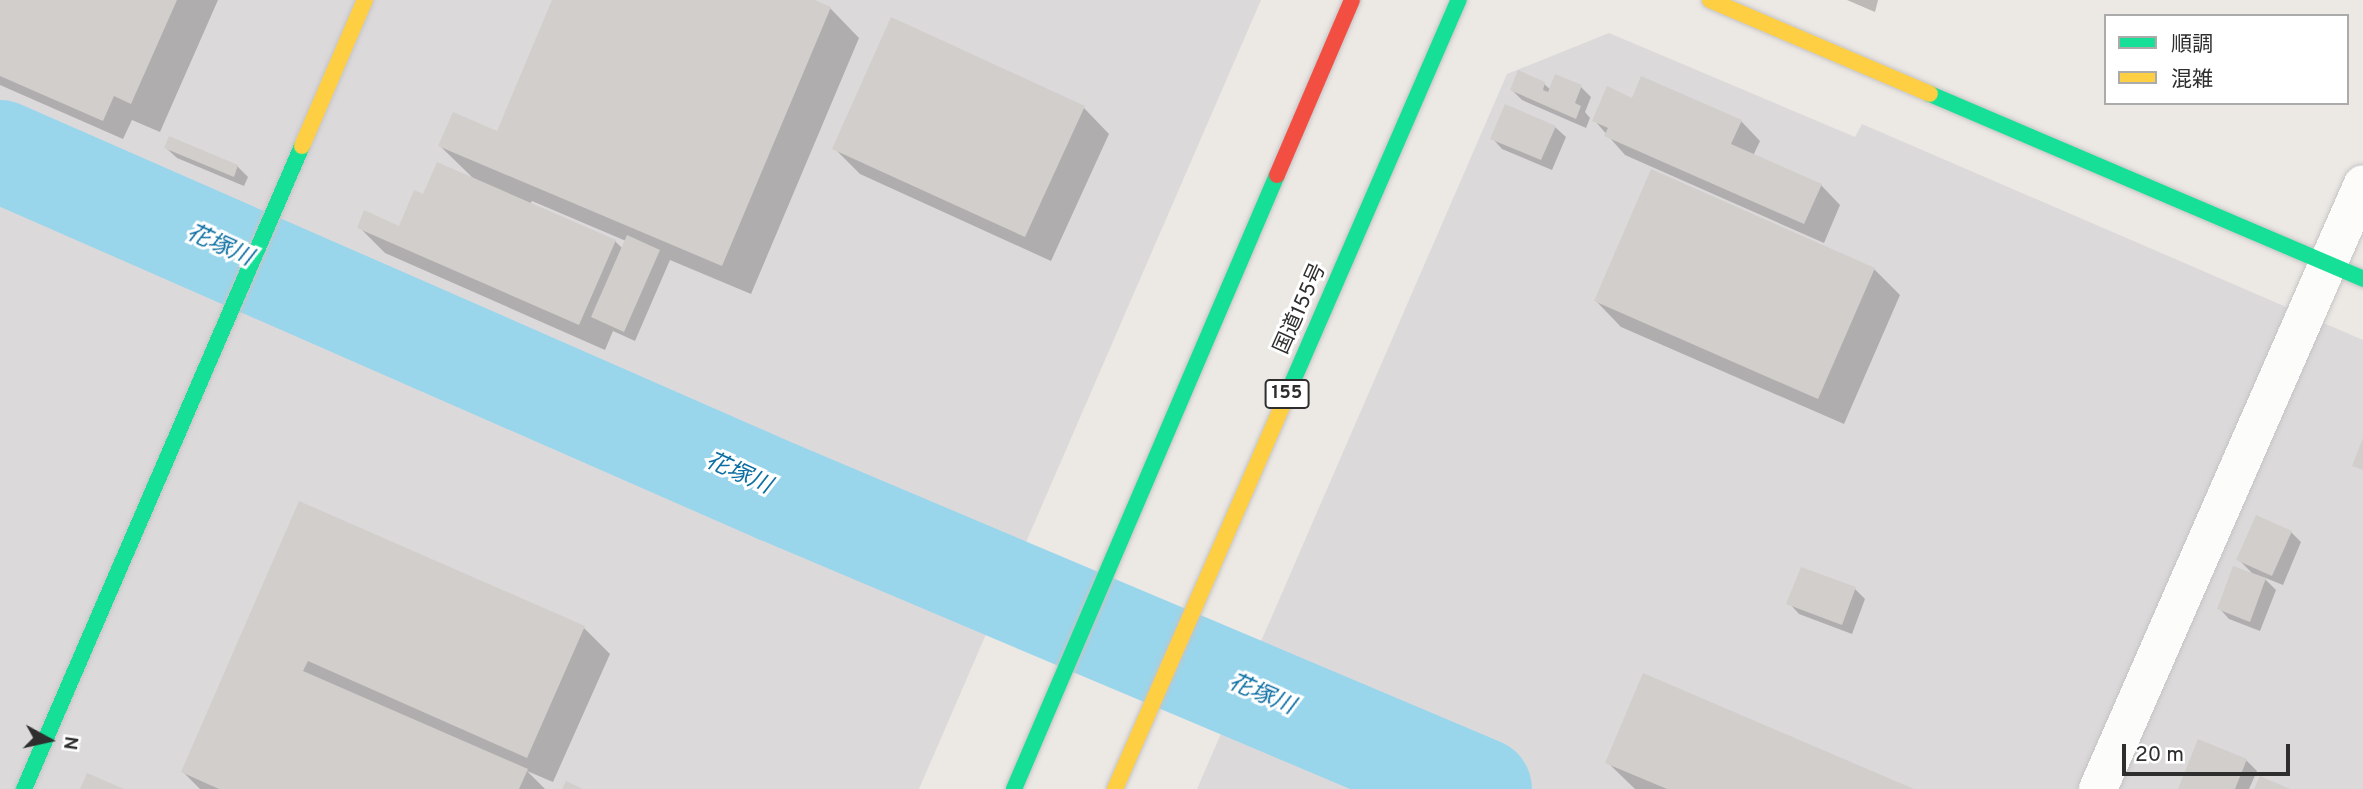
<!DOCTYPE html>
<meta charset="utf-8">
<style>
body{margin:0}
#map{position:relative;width:2363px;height:789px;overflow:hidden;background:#ece8e4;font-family:Overpass,"Noto Sans JP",sans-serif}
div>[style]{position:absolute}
.industrial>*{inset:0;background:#dcd9db}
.shadow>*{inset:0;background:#0003}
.river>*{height:102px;margin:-51px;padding:0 51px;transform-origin:51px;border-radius:51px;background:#99d6ec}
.building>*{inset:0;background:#d1cecb}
.roads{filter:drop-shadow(0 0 2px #c5c4c5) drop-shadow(0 0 2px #c5c4c5)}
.street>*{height:38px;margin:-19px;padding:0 19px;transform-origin:19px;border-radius:19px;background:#fcfcfb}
.fast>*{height:16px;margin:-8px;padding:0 8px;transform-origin:8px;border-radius:8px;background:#16e098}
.slow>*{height:16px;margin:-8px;padding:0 8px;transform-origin:8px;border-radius:8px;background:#ffcf43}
.jam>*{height:16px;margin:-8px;padding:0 8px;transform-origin:8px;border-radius:8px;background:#f24e42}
span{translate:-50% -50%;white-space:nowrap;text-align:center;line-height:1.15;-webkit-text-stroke:6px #fff;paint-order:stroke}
.shield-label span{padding:2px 5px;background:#fff;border:2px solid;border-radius:5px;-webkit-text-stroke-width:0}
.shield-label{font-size:19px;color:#2e2e2e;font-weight:700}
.street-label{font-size:21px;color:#2e2e2e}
.water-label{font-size:23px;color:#0d6fa3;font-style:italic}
.legend{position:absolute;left:2104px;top:14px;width:245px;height:91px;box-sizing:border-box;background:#fff;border:2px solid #ababab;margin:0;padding:9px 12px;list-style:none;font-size:21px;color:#2e2e2e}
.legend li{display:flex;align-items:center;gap:14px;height:35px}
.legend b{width:35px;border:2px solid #ababab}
.north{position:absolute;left:14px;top:705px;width:70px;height:70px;-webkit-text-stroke:5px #fff;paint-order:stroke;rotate:98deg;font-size:19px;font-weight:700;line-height:28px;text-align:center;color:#2e2e2e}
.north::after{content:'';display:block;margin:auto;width:24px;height:32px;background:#2e2e2e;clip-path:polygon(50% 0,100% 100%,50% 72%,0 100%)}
.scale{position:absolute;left:2122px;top:744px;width:168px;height:32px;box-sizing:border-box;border:4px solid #2e2e2e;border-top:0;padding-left:9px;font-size:21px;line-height:24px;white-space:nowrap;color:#2e2e2e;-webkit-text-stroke:5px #fff;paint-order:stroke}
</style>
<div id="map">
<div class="industrial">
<i style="clip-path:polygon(0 0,1261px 0,919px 789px,0 789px)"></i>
<i style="clip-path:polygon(1609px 33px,1855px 137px,1862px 124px,2363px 340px,2363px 789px,1197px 789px,1507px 74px)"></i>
</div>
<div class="shadow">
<i style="clip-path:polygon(0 0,218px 0,160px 132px,132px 120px,123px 139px,0 85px)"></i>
<i style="clip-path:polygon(evenodd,554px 0,810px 0,830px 8px,859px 38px,751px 294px,670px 260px,635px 341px,613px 331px,605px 350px,385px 253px,359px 227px,400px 228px,424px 196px,475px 180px,440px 146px,498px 133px,554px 0,532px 201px,626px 241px,623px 249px,615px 241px,530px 204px,532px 201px)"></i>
<i style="clip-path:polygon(1847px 0,1878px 0,1875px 12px)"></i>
<i style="clip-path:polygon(1544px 84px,1551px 90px,1581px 87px,1591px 97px,1585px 112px,1590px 118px,1586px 128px,1522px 100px,1512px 90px)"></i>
<i style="clip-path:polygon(1633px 100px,1741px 121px,1760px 141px,1753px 156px,1821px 185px,1840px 205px,1824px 243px,1625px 155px,1594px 120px)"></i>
<i style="clip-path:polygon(1084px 108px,1109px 134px,1051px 261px,860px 174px,834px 148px)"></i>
<i style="clip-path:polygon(1555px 127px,1566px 137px,1552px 170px,1502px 149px,1492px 138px)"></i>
<i style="clip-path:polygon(166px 148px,237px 166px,248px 177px,244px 186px,177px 158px)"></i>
<i style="clip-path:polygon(1874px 269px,1900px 295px,1844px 424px,1621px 327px,1596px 301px)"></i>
<i style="clip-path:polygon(300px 503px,584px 628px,610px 654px,553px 782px,527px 771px,545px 789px,200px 789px,183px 772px)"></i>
<i style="clip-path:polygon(2291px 532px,2301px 542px,2283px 585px,2263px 577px,2276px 590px,2260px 631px,2229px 619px,2219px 608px,2254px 575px,2238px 559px)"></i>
<i style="clip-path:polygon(1855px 589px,1865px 599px,1852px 634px,1799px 614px,1789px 603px)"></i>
<i style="clip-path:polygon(2246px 760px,2257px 771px,2249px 789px,2180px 789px)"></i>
<i style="clip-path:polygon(1607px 762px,1910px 789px,1635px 789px)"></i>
</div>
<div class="river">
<i style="left:0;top:151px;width:849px;rotate:23.67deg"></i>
<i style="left:778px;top:492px;width:763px;rotate:22.9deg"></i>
</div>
<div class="building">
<i style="clip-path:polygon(0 0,177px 0,131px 104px,114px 96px,103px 121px,0 76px)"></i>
<i style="clip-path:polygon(552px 0,815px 0,831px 7px,722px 266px,438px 146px,453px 112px,497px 131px)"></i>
<i style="clip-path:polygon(891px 17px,1085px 106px,1025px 237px,832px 149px)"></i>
<i style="clip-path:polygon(1518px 70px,1545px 82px,1543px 90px,1548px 92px,1555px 74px,1582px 85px,1575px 103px,1581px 106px,1576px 119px,1510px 90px)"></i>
<i style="clip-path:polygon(1641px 76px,1742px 120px,1731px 144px,1822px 184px,1804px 224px,1604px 136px,1608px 128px,1592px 121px,1607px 86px,1632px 98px)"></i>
<i style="clip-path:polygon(1505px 104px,1556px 126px,1541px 160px,1490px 139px)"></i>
<i style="clip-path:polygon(169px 136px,238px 165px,234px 177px,164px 148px)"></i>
<i style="clip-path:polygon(437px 162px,616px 240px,579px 325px,357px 228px,364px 210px,399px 226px,414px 190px,423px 194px)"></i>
<i style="clip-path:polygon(1651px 169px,1875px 268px,1818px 399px,1594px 301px)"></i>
<i style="clip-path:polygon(627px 235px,660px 250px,624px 332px,591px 317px)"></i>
<i style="clip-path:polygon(2363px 438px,2363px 470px,2352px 466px)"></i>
<i style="clip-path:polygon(299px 501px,585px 626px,527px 758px,308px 661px,303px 671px,528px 769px,519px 789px,219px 789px,181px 772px)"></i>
<i style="clip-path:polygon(2256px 515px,2292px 531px,2272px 576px,2236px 560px)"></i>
<i style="clip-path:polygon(2233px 566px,2266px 578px,2250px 622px,2217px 609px)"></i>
<i style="clip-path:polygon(1801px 567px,1856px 587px,1842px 625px,1786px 604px)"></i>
<i style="clip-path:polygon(1643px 673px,1914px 789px,1667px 789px,1605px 763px)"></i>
<i style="clip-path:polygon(2198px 739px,2247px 759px,2235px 789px,2178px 789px)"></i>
<i style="clip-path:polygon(87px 773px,124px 789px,80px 789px)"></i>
<i style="clip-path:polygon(2260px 776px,2290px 789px,2254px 789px)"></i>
<i style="clip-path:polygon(566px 781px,583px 789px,562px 789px)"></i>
</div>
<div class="roads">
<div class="street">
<i style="left:2098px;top:789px;width:660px;rotate:-66.35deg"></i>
</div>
<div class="fast">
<i style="left:1930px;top:94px;width:471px;rotate:23.1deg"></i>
<i style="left:1286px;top:397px;width:433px;rotate:-66.5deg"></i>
<i style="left:24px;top:789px;width:701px;rotate:-66.62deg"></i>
<i style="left:1014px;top:789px;width:668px;rotate:-66.81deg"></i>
</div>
<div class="slow">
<i style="left:1710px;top:0;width:239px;rotate:23.1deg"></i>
<i style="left:302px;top:146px;width:159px;rotate:-66.7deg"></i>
<i style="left:1115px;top:789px;width:428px;rotate:-66.4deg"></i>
</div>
<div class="jam">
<i style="left:1277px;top:175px;width:190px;rotate:-66.8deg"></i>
</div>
</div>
<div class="shield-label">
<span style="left:1287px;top:394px">155</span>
</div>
<div class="street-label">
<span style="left:1301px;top:309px;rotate:-66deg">国道155号</span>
</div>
<div class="water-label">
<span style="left:219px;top:247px;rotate:24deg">花塚川</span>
<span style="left:738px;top:475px;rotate:24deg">花塚川</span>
<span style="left:1261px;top:696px;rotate:23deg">花塚川</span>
</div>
<ul class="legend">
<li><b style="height:9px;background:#16e098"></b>順調</li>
<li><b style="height:9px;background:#ffcf43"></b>混雑</li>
</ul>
<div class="north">N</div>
<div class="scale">20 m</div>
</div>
